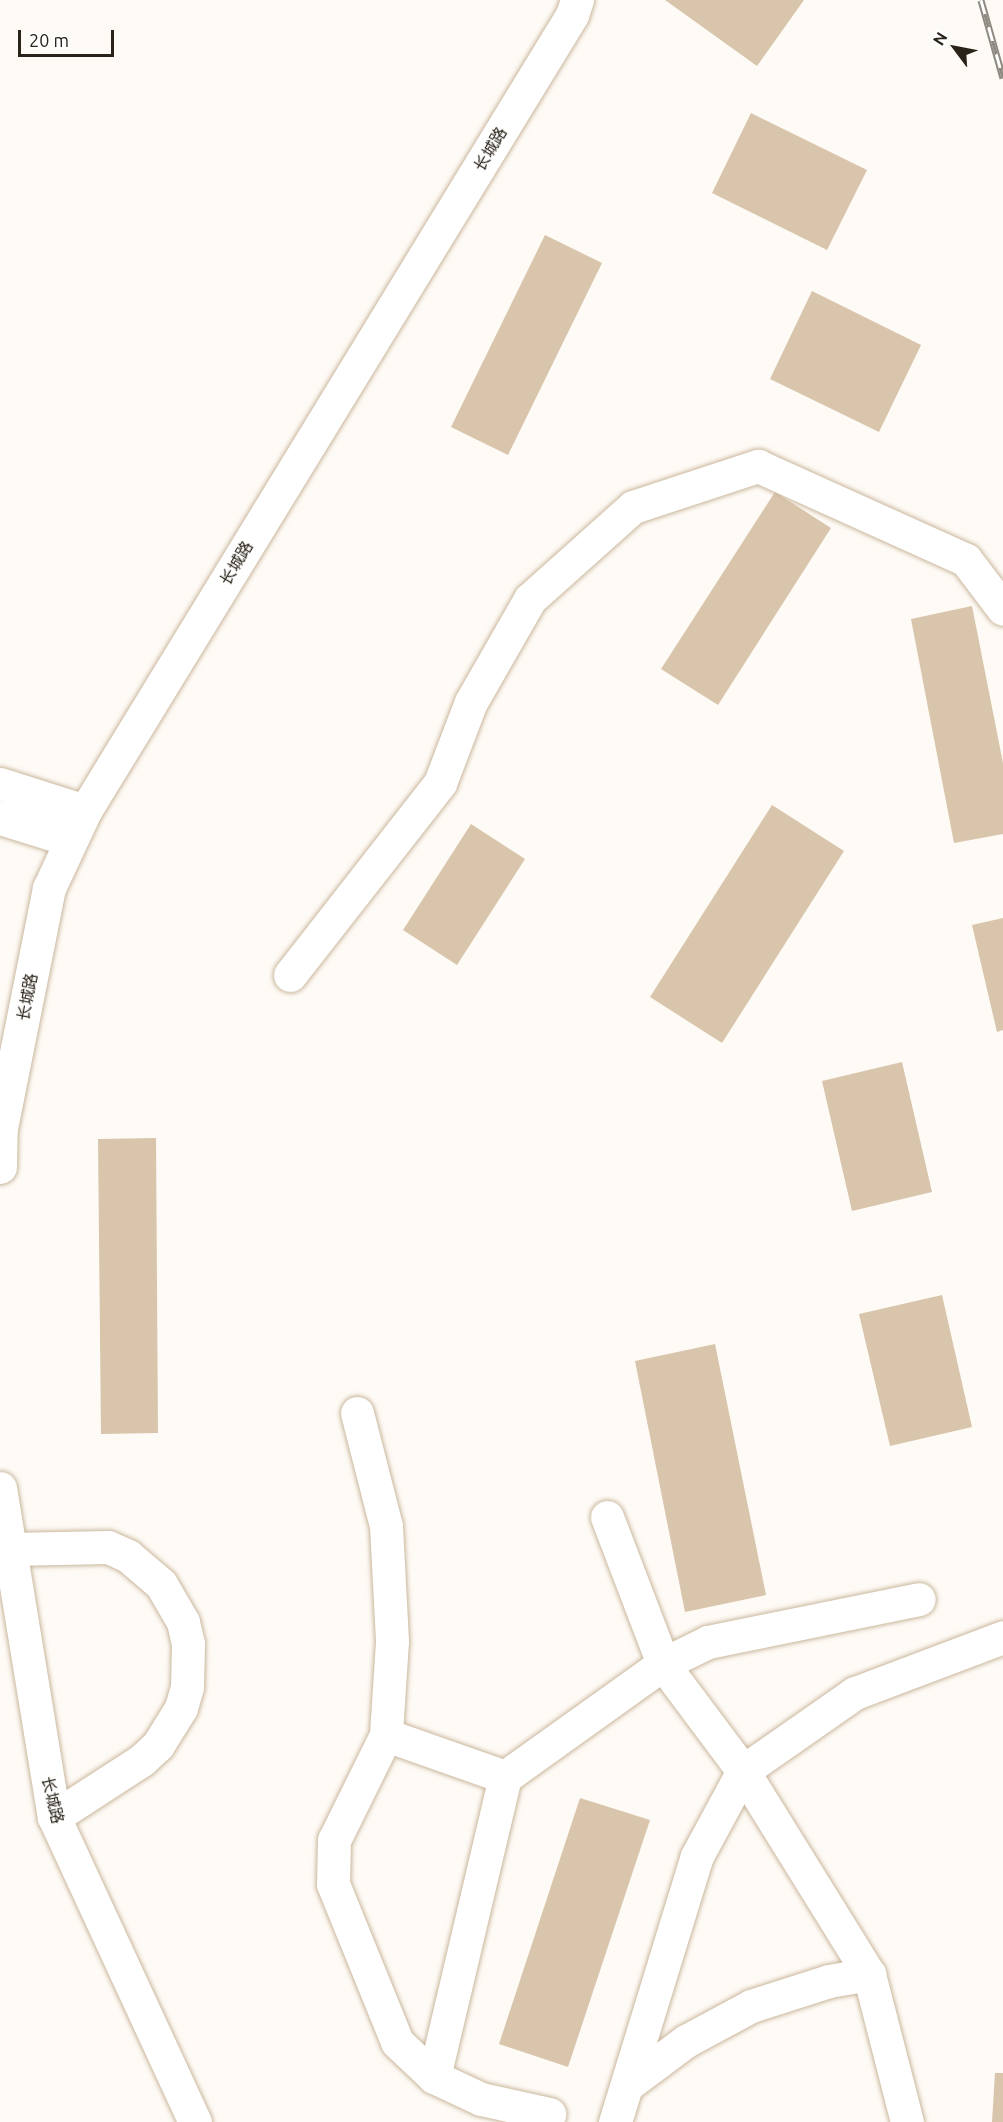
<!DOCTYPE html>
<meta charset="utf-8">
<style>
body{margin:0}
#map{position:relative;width:1003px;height:2122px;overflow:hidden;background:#fefaf5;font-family:Ubuntu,"Noto Sans SC",sans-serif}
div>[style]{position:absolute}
.building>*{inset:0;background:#d9c5ab}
.roads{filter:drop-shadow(0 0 2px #cab79d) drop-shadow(0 0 2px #cab79d)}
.minor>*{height:33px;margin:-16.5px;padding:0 16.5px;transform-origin:16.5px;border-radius:16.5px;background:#fff}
.rail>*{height:7px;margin-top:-3.5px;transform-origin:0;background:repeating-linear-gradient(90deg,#fff 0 14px,#8e8981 0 28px);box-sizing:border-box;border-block:2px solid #8e8981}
span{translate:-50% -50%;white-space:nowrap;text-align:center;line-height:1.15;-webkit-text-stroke:5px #fff;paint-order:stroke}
.street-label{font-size:16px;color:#2a2319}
.north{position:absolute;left:925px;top:18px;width:60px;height:60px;-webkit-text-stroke:4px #fff;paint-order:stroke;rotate:302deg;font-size:16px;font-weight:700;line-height:24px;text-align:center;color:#2a2319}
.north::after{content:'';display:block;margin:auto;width:21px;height:27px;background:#2a2319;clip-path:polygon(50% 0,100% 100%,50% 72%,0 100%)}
.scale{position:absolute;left:18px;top:30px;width:96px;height:27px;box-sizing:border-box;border:3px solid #2a2319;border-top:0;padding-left:8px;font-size:18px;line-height:21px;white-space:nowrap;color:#2a2319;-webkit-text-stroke:4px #fff;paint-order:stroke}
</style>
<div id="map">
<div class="building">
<i style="clip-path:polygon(665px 0,804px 0,757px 66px)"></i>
<i style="clip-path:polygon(751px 113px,867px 170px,827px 250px,712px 193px)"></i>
<i style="clip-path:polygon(545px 235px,602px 263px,508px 455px,451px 427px)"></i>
<i style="clip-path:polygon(812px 291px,921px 345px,879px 432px,770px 379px)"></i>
<i style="clip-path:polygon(775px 492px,831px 528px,718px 705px,661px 669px)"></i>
<i style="clip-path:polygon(972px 606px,1003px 763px,1003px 834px,954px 843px,911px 619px)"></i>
<i style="clip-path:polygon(772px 805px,844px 851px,722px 1043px,650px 997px)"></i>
<i style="clip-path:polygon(471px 824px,525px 859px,457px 965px,403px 930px)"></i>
<i style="clip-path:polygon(1003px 918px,1003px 1030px,997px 1032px,972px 925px)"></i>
<i style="clip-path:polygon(902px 1062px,932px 1192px,852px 1211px,822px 1081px)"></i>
<i style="clip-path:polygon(156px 1138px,158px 1433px,101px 1434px,98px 1139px)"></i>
<i style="clip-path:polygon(942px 1295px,972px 1427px,890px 1446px,859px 1314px)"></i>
<i style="clip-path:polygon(715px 1344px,766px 1595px,685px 1612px,635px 1361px)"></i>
<i style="clip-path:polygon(580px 1798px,650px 1820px,568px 2067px,499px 2044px)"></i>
<i style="clip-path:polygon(995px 2073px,1003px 2073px,1003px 2122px,992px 2122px)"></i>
</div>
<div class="roads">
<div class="minor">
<i style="left:0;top:784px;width:89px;rotate:17.6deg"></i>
<i style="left:0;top:818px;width:74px;rotate:17.2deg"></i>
<i style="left:290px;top:975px;width:244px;rotate:-52deg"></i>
<i style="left:440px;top:783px;width:87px;rotate:-69.1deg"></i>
<i style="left:471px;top:702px;width:119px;rotate:-60.2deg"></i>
<i style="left:530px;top:599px;width:138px;rotate:-41.8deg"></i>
<i style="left:633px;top:507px;width:132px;rotate:-18.2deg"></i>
<i style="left:758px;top:466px;width:228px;rotate:24.3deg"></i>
<i style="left:966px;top:560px;width:61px;rotate:52.9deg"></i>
<i style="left:0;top:1167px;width:39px;rotate:-89deg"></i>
<i style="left:1px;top:1128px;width:245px;rotate:-78.7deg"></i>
<i style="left:49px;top:888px;width:85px;rotate:-64.9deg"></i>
<i style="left:85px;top:811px;width:933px;rotate:-58.54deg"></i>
<i style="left:572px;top:15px;width:16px;rotate:-72deg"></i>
<i style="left:357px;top:1413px;width:117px;rotate:75.6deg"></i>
<i style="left:386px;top:1526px;width:115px;rotate:87deg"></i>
<i style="left:392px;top:1641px;width:94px;rotate:93.7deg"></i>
<i style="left:386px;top:1735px;width:126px;rotate:19.4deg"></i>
<i style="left:0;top:1488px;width:333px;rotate:80.7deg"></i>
<i style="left:54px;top:1817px;width:336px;rotate:65.2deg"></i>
<i style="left:607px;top:1517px;width:157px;rotate:69.1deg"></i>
<i style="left:663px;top:1664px;width:134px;rotate:53.2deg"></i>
<i style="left:743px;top:1771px;width:239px;rotate:58.2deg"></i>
<i style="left:869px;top:1974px;width:153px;rotate:75.6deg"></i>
<i style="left:9px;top:1549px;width:99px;rotate:-1.2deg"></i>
<i style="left:108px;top:1547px;width:22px;rotate:24deg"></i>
<i style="left:128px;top:1556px;width:43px;rotate:40.3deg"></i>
<i style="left:161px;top:1584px;width:44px;rotate:59.9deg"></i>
<i style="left:183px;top:1622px;width:22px;rotate:77deg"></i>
<i style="left:188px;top:1643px;width:44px;rotate:91.3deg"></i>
<i style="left:187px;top:1687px;width:22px;rotate:106deg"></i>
<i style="left:181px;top:1708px;width:44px;rotate:121.9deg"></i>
<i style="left:158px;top:1745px;width:22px;rotate:137deg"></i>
<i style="left:142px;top:1760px;width:105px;rotate:147.1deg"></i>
<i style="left:386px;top:1735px;width:117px;rotate:116.3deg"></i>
<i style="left:334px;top:1840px;width:44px;rotate:91.3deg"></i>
<i style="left:333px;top:1884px;width:170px;rotate:67.9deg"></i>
<i style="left:397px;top:2042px;width:51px;rotate:43.4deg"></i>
<i style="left:434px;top:2077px;width:52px;rotate:25.1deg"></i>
<i style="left:481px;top:2099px;width:70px;rotate:12.4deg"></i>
<i style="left:434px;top:2077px;width:308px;rotate:-76.7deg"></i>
<i style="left:505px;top:1777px;width:194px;rotate:-35.6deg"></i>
<i style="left:663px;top:1664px;width:50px;rotate:-26.1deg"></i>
<i style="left:708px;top:1642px;width:215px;rotate:-11.5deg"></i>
<i style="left:627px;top:2085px;width:74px;rotate:-36.7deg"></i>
<i style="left:686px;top:2041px;width:74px;rotate:-28.3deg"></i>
<i style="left:751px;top:2006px;width:82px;rotate:-17.8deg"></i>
<i style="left:829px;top:1981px;width:41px;rotate:-9.9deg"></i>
<i style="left:615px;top:2122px;width:278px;rotate:-72.9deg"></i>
<i style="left:697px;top:1856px;width:97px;rotate:-61.6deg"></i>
<i style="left:743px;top:1771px;width:136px;rotate:-34.9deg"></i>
<i style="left:855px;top:1693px;width:158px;rotate:-20.7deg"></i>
</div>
</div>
<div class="rail">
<i style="left:981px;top:0;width:81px;rotate:74.2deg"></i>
</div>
<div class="street-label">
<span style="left:490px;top:149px;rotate:-59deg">长城路</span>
<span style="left:236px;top:563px;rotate:-59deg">长城路</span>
<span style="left:27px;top:997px;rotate:-79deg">长城路</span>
<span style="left:53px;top:1800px;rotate:77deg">长城路</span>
</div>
<div class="north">N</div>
<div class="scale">20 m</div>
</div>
